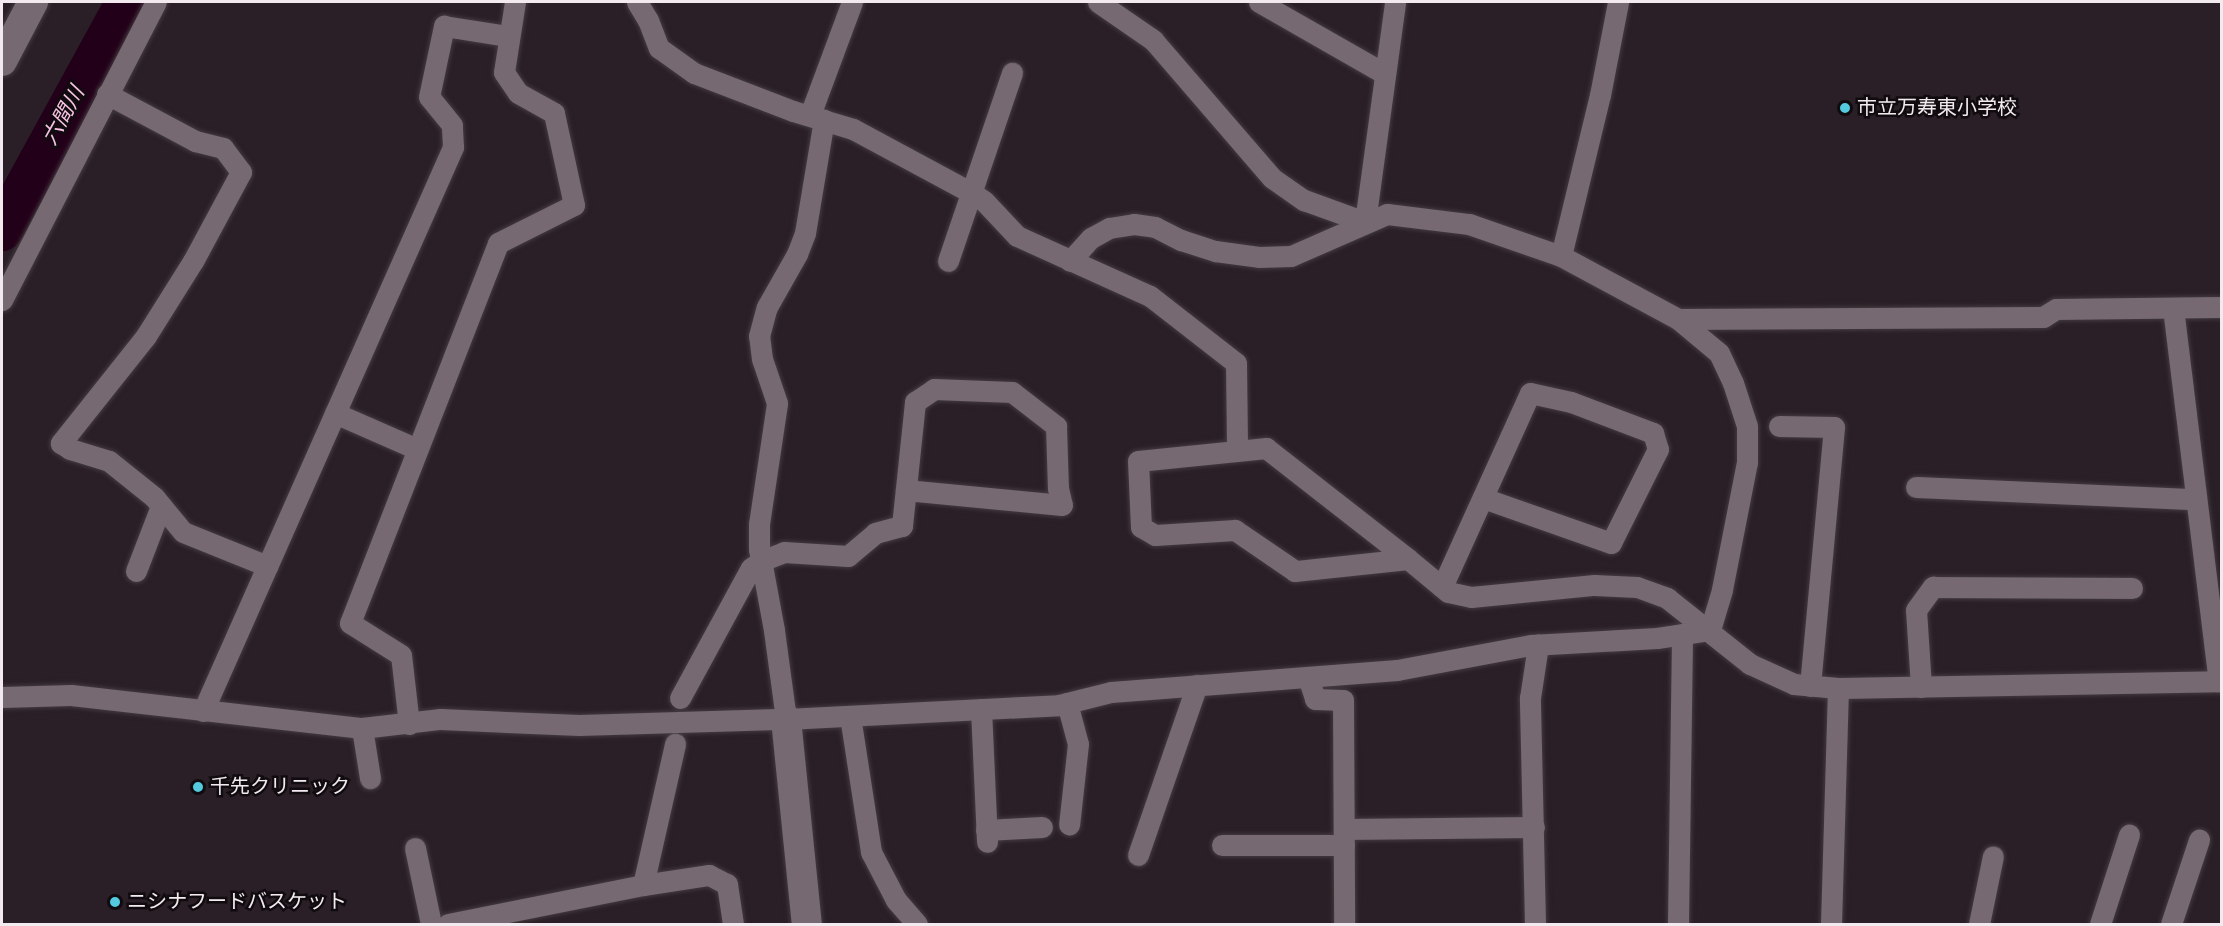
<!DOCTYPE html>
<meta charset="utf-8">
<style>
body{margin:0}
#map{position:relative;width:2223px;height:926px;overflow:hidden;background:#2a1f26;font-family:"Varela Round","Noto Sans JP",sans-serif}
div>[style]{position:absolute}
.river>*{height:42px;margin:-21px;padding:0 21px;transform-origin:21px;border-radius:21px;background:#230019}
.roads{filter:drop-shadow(0 0 2px #433a40) drop-shadow(0 0 2px #433a40)}
.street>*{height:21px;margin:-10.5px;padding:0 10.5px;transform-origin:10.5px;border-radius:10.5px;background:#776972}
.secondary>*{height:30px;margin:-15px;padding:0 15px;transform-origin:15px;border-radius:15px;background:#776972}
.dots>*{width:16px;height:16px;translate:-50% -50%;box-sizing:border-box;border:3px solid #100b0e;border-radius:50%}
span{translate:-50% -50%;white-space:nowrap;text-align:center;line-height:1.15;-webkit-text-stroke:5px #100b0e;paint-order:stroke}
.poi-label{font-size:20px;color:#f2eaef}
.left{translate:0 -50%;text-align:left}
.water-label{font-size:21px;color:#f9c3e5;font-style:italic}
.frame{position:absolute;inset:0;border:3px solid #f2eaef;pointer-events:none}
</style>
<div id="map">
<div class="river">
<i style="left:2px;top:230px;width:260px;rotate:-61.3deg"></i>
</div>
<div class="roads">
<div class="street">
<i style="left:637px;top:2px;width:21px;rotate:59deg"></i>
<i style="left:648px;top:20px;width:30px;rotate:69deg"></i>
<i style="left:659px;top:48px;width:43px;rotate:35.5deg"></i>
<i style="left:694px;top:73px;width:106px;rotate:21deg"></i>
<i style="left:793px;top:111px;width:63px;rotate:16.7deg"></i>
<i style="left:853px;top:129px;width:135px;rotate:28.3deg"></i>
<i style="left:972px;top:193px;width:14px;rotate:34deg"></i>
<i style="left:984px;top:201px;width:48px;rotate:46.7deg"></i>
<i style="left:1017px;top:236px;width:146px;rotate:24.3deg"></i>
<i style="left:1150px;top:296px;width:109px;rotate:37.9deg"></i>
<i style="left:1236px;top:363px;width:88px;rotate:89.3deg"></i>
<i style="left:1098px;top:2px;width:67px;rotate:34.6deg"></i>
<i style="left:1153px;top:40px;width:182px;rotate:49.2deg"></i>
<i style="left:1272px;top:178px;width:39px;rotate:35deg"></i>
<i style="left:1304px;top:200px;width:65px;rotate:19.8deg"></i>
<i style="left:1259px;top:2px;width:145px;rotate:29.7deg"></i>
<i style="left:107px;top:94px;width:100px;rotate:28.1deg"></i>
<i style="left:195px;top:141px;width:29px;rotate:14deg"></i>
<i style="left:223px;top:148px;width:30px;rotate:53deg"></i>
<i style="left:241px;top:172px;width:101px;rotate:118.3deg"></i>
<i style="left:193px;top:261px;width:89px;rotate:122.1deg"></i>
<i style="left:146px;top:336px;width:137px;rotate:128.5deg"></i>
<i style="left:61px;top:443px;width:11px;rotate:34deg"></i>
<i style="left:70px;top:449px;width:41px;rotate:17.1deg"></i>
<i style="left:109px;top:461px;width:58px;rotate:38.7deg"></i>
<i style="left:154px;top:497px;width:45px;rotate:50.4deg"></i>
<i style="left:183px;top:532px;width:91px;rotate:22deg"></i>
<i style="left:810px;top:115px;width:121px;rotate:-69.6deg"></i>
<i style="left:1365px;top:222px;width:222px;rotate:-82.2deg"></i>
<i style="left:1561px;top:256px;width:166px;rotate:-76.4deg"></i>
<i style="left:1600px;top:95px;width:95px;rotate:-79deg"></i>
<i style="left:948px;top:261px;width:199px;rotate:-71.2deg"></i>
<i style="left:1070px;top:261px;width:31px;rotate:-48deg"></i>
<i style="left:1091px;top:238px;width:21px;rotate:-29deg"></i>
<i style="left:1109px;top:228px;width:25px;rotate:-9deg"></i>
<i style="left:1134px;top:224px;width:21px;rotate:8deg"></i>
<i style="left:1155px;top:227px;width:29px;rotate:27deg"></i>
<i style="left:1181px;top:240px;width:36px;rotate:18deg"></i>
<i style="left:1215px;top:251px;width:44px;rotate:7.8deg"></i>
<i style="left:1259px;top:257px;width:32px;rotate:-2deg"></i>
<i style="left:1291px;top:256px;width:105px;rotate:-23.6deg"></i>
<i style="left:1387px;top:214px;width:83px;rotate:7deg"></i>
<i style="left:1469px;top:224px;width:97px;rotate:19.2deg"></i>
<i style="left:1561px;top:256px;width:133px;rotate:28.3deg"></i>
<i style="left:1678px;top:319px;width:53px;rotate:39.7deg"></i>
<i style="left:1719px;top:353px;width:33px;rotate:65deg"></i>
<i style="left:1733px;top:383px;width:45px;rotate:72deg"></i>
<i style="left:1747px;top:426px;width:36px;rotate:90deg"></i>
<i style="left:1747px;top:462px;width:130px;rotate:101.1deg"></i>
<i style="left:1722px;top:590px;width:42px;rotate:106.7deg"></i>
<i style="left:2px;top:300px;width:335px;rotate:-62.7deg"></i>
<i style="left:2173px;top:308px;width:376px;rotate:83deg"></i>
<i style="left:1678px;top:319px;width:365px;rotate:-0.3deg"></i>
<i style="left:2043px;top:317px;width:15px;rotate:-32deg"></i>
<i style="left:2056px;top:309px;width:166px;rotate:-0.7deg"></i>
<i style="left:335px;top:413px;width:90px;rotate:23.7deg"></i>
<i style="left:1779px;top:426px;width:55px;rotate:1deg"></i>
<i style="left:1834px;top:427px;width:260px;rotate:95.3deg"></i>
<i style="left:1916px;top:487px;width:280px;rotate:2.5deg"></i>
<i style="left:1408px;top:559px;width:114px;rotate:173.9deg"></i>
<i style="left:1295px;top:571px;width:73px;rotate:-145.7deg"></i>
<i style="left:1235px;top:530px;width:80px;rotate:176.4deg"></i>
<i style="left:1155px;top:535px;width:16px;rotate:-150deg"></i>
<i style="left:1141px;top:527px;width:66px;rotate:-92.6deg"></i>
<i style="left:1138px;top:461px;width:129px;rotate:-5.8deg"></i>
<i style="left:1266px;top:448px;width:180px;rotate:38deg"></i>
<i style="left:1408px;top:559px;width:52px;rotate:39.5deg"></i>
<i style="left:1448px;top:592px;width:24px;rotate:12deg"></i>
<i style="left:1471px;top:597px;width:124px;rotate:-5.6deg"></i>
<i style="left:1594px;top:585px;width:43px;rotate:2.7deg"></i>
<i style="left:1637px;top:587px;width:32px;rotate:20deg"></i>
<i style="left:1667px;top:598px;width:106px;rotate:38.5deg"></i>
<i style="left:1750px;top:664px;width:48px;rotate:24.4deg"></i>
<i style="left:1794px;top:684px;width:44px;rotate:5.2deg"></i>
<i style="left:1838px;top:688px;width:384px;rotate:-1deg"></i>
<i style="left:136px;top:571px;width:70px;rotate:-69deg"></i>
<i style="left:1442px;top:587px;width:213px;rotate:-65.6deg"></i>
<i style="left:1530px;top:393px;width:42px;rotate:12.4deg"></i>
<i style="left:1571px;top:402px;width:88px;rotate:20.7deg"></i>
<i style="left:1653px;top:433px;width:17px;rotate:73deg"></i>
<i style="left:1658px;top:449px;width:105px;rotate:116.6deg"></i>
<i style="left:1611px;top:543px;width:136px;rotate:-160.6deg"></i>
<i style="left:1308px;top:677px;width:23px;rotate:72deg"></i>
<i style="left:1315px;top:699px;width:28px;rotate:2deg"></i>
<i style="left:1343px;top:700px;width:224px;rotate:89.7deg"></i>
<i style="left:1921px;top:687px;width:77px;rotate:-93.7deg"></i>
<i style="left:1916px;top:610px;width:29px;rotate:-54deg"></i>
<i style="left:1933px;top:587px;width:199px;rotate:0.3deg"></i>
<i style="left:2px;top:697px;width:69px;rotate:-1.7deg"></i>
<i style="left:71px;top:695px;width:293px;rotate:6.5deg"></i>
<i style="left:362px;top:728px;width:79px;rotate:-6.6deg"></i>
<i style="left:440px;top:719px;width:139px;rotate:2.5deg"></i>
<i style="left:579px;top:725px;width:207px;rotate:-1.7deg"></i>
<i style="left:786px;top:719px;width:273px;rotate:-2.9deg"></i>
<i style="left:1059px;top:705px;width:54px;rotate:-14deg"></i>
<i style="left:1111px;top:692px;width:287px;rotate:-4.4deg"></i>
<i style="left:1397px;top:670px;width:136px;rotate:-10.6deg"></i>
<i style="left:1531px;top:645px;width:126px;rotate:-3.2deg"></i>
<i style="left:1657px;top:638px;width:54px;rotate:-8.6deg"></i>
<i style="left:680px;top:698px;width:148px;rotate:-61.4deg"></i>
<i style="left:751px;top:568px;width:12px;rotate:-35deg"></i>
<i style="left:761px;top:561px;width:25px;rotate:-21deg"></i>
<i style="left:784px;top:552px;width:64px;rotate:3.6deg"></i>
<i style="left:848px;top:556px;width:35px;rotate:-40deg"></i>
<i style="left:875px;top:533px;width:28px;rotate:-15deg"></i>
<i style="left:902px;top:526px;width:125px;rotate:-84deg"></i>
<i style="left:915px;top:402px;width:23px;rotate:-34deg"></i>
<i style="left:934px;top:389px;width:78px;rotate:2.2deg"></i>
<i style="left:1012px;top:392px;width:56px;rotate:37.7deg"></i>
<i style="left:1056px;top:426px;width:62px;rotate:88.2deg"></i>
<i style="left:1058px;top:488px;width:17px;rotate:77deg"></i>
<i style="left:1062px;top:505px;width:157px;rotate:-174.5deg"></i>
<i style="left:1067px;top:703px;width:42px;rotate:75deg"></i>
<i style="left:1078px;top:744px;width:81px;rotate:96.3deg"></i>
<i style="left:981px;top:709px;width:133px;rotate:87.4deg"></i>
<i style="left:203px;top:711px;width:617px;rotate:-66.09deg"></i>
<i style="left:453px;top:147px;width:22px;rotate:-93deg"></i>
<i style="left:452px;top:125px;width:36px;rotate:-129deg"></i>
<i style="left:429px;top:97px;width:73px;rotate:-78.1deg"></i>
<i style="left:444px;top:26px;width:65px;rotate:8.9deg"></i>
<i style="left:850px;top:716px;width:138px;rotate:81.2deg"></i>
<i style="left:871px;top:852px;width:54px;rotate:62.5deg"></i>
<i style="left:896px;top:900px;width:32px;rotate:49deg"></i>
<i style="left:786px;top:719px;width:90px;rotate:-97.7deg"></i>
<i style="left:774px;top:630px;width:82px;rotate:-100.5deg"></i>
<i style="left:759px;top:549px;width:25px;rotate:-90deg"></i>
<i style="left:759px;top:524px;width:122px;rotate:-81.5deg"></i>
<i style="left:777px;top:403px;width:46px;rotate:-108.8deg"></i>
<i style="left:762px;top:359px;width:23px;rotate:-97deg"></i>
<i style="left:759px;top:336px;width:30px;rotate:-75deg"></i>
<i style="left:767px;top:307px;width:61px;rotate:-60.5deg"></i>
<i style="left:797px;top:254px;width:22px;rotate:-69deg"></i>
<i style="left:805px;top:233px;width:115px;rotate:-80.5deg"></i>
<i style="left:409px;top:724px;width:69px;rotate:-96.6deg"></i>
<i style="left:401px;top:655px;width:60px;rotate:-147.9deg"></i>
<i style="left:350px;top:623px;width:408px;rotate:-68.7deg"></i>
<i style="left:498px;top:243px;width:85px;rotate:-26.6deg"></i>
<i style="left:574px;top:205px;width:94px;rotate:-102.3deg"></i>
<i style="left:554px;top:113px;width:41px;rotate:-150.9deg"></i>
<i style="left:518px;top:93px;width:25px;rotate:-124deg"></i>
<i style="left:504px;top:72px;width:71px;rotate:-81.1deg"></i>
<i style="left:362px;top:728px;width:51px;rotate:80.9deg"></i>
<i style="left:1344px;top:829px;width:190px;rotate:-0.6deg"></i>
<i style="left:986px;top:830px;width:56px;rotate:-3.1deg"></i>
<i style="left:1222px;top:845px;width:122px"></i>
<i style="left:415px;top:848px;width:78px;rotate:78.1deg"></i>
<i style="left:1138px;top:855px;width:180px;rotate:-70.9deg"></i>
<i style="left:643px;top:885px;width:145px;rotate:-77.2deg"></i>
<i style="left:448px;top:924px;width:199px;rotate:-11.3deg"></i>
<i style="left:643px;top:885px;width:67px;rotate:-8.6deg"></i>
<i style="left:709px;top:875px;width:20px;rotate:27deg"></i>
<i style="left:727px;top:884px;width:40px;rotate:81.5deg"></i>
<i style="left:1535px;top:924px;width:226px;rotate:-91.3deg"></i>
<i style="left:1530px;top:698px;width:54px;rotate:-81.4deg"></i>
<i style="left:1678px;top:924px;width:290px;rotate:-89.2deg"></i>
<i style="left:1831px;top:924px;width:236px;rotate:-88.3deg"></i>
<i style="left:1979px;top:924px;width:69px;rotate:-78.4deg"></i>
<i style="left:2100px;top:924px;width:94px;rotate:-72deg"></i>
<i style="left:2171px;top:924px;width:89px;rotate:-71.6deg"></i>
</div>
<div class="secondary">
<i style="left:2px;top:61px;width:67px;rotate:-62.3deg"></i>
<i style="left:786px;top:719px;width:206px;rotate:84.2deg"></i>
</div>
</div>
<div class="dots">
<i style="left:1845px;top:108px;background:#54cade"></i>
<i style="left:198px;top:787px;background:#54cade"></i>
<i style="left:115px;top:902px;background:#54cade"></i>
</div>
<div class="poi-label">
<span class="left" style="left:1857px;top:108px">市立万寿東小学校</span>
<span class="left" style="left:210px;top:787px">千先クリニック</span>
<span class="left" style="left:127px;top:902px">ニシナフードバスケット</span>
</div>
<div class="water-label">
<span style="left:64px;top:116px;rotate:-61deg">六間川</span>
</div>
<div class="frame"></div>
</div>
